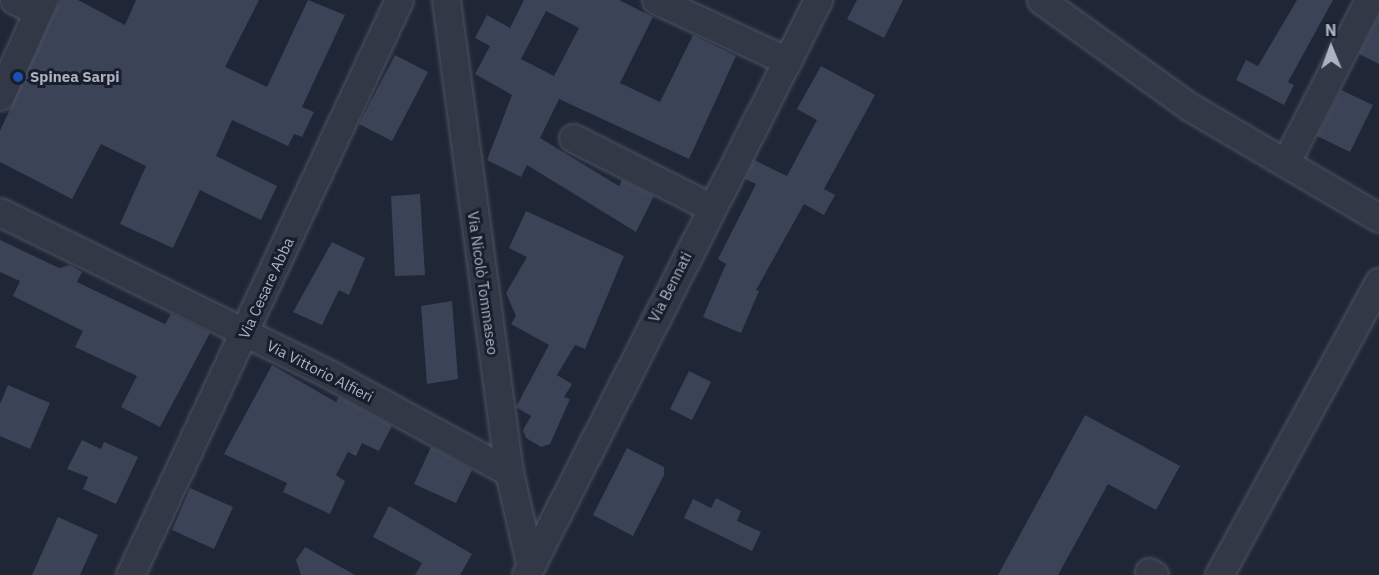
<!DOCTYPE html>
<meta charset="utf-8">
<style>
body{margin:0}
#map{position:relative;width:1379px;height:575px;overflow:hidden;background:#1f2636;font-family:"IBM Plex Sans",sans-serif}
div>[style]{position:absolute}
.building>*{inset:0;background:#3b4357}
.roads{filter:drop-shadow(0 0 2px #4d5362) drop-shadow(0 0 2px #4d5362)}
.minor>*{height:27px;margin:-13.5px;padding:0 13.5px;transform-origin:13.5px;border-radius:13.5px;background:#333847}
.dots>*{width:16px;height:16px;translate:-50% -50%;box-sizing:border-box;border:3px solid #181e2b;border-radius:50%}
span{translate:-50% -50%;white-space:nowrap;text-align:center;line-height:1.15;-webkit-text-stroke:6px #181e2b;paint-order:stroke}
.poi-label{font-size:15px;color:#adb3c4;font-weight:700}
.left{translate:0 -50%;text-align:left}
.street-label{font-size:15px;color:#adb3c4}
.north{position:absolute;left:1301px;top:18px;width:60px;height:60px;-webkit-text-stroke:4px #181e2b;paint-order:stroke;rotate:359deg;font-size:16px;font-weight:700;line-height:24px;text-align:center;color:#adb3c4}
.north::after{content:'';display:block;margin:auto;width:21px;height:27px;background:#adb3c4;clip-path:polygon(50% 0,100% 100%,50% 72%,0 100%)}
</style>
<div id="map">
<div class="building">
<i style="clip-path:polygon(60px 0,78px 0,125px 25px,136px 0,259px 0,225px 67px,267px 87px,308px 0,345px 15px,302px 107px,314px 112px,302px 137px,294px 134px,288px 146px,232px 120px,216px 156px,277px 186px,261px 220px,200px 190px,173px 248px,120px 224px,146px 166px,101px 144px,72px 199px,0 162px,0 131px)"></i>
<i style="clip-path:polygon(evenodd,524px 0,619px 0,653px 17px,620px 83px,660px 102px,693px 35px,736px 56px,689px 159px,559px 99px,540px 138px,619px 186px,622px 180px,654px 196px,636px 232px,527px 165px,521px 177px,487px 160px,512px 95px,475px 74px,490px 46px,475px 38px,487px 15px,510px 28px,524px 0,546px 11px,579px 28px,554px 76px,521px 59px,546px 11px)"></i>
<i style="clip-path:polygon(857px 0,903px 0,884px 38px,847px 19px)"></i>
<i style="clip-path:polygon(1297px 0,1333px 0,1288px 82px,1294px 85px,1284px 105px,1236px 80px,1246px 60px,1258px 66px)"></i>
<i style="clip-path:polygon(1379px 15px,1379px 64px,1359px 54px)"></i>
<i style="clip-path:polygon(395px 55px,428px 72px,392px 141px,359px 124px)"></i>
<i style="clip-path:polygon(821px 66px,875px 95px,824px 189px,835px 195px,824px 215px,804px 204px,756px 290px,759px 291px,741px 333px,703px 317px,726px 264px,718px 259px,756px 184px,745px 179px,754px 160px,787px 176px,817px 120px,797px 109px)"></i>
<i style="clip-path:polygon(1341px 90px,1373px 105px,1350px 152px,1317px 136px)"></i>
<i style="clip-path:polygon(420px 194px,425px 275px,395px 276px,391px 196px)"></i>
<i style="clip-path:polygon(526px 211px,624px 256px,585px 349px,575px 345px,557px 375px,572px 384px,564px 397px,570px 399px,550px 444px,541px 447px,526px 438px,523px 430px,531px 416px,516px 407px,549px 345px,511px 324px,516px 316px,506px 293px,527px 257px,509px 248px)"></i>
<i style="clip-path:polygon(0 240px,59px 268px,70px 265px,82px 272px,77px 282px,165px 324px,171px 314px,210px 333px,160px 427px,121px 407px,137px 376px,75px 347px,83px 331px,13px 296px,20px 281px,0 272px)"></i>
<i style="clip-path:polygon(332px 242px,365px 258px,349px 295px,339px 290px,322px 325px,293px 312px)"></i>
<i style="clip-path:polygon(452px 301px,458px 379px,427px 384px,421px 306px)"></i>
<i style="clip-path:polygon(272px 365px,336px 402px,339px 397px,392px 426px,379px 451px,362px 443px,356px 456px,348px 452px,336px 475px,345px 481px,330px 514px,283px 492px,287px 483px,224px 454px)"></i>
<i style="clip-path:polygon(689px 371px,711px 382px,692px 420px,670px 409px)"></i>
<i style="clip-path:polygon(8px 385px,50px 403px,30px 449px,0 436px,0 404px)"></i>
<i style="clip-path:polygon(1085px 415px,1180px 466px,1156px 510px,1108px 484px,1058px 575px,998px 575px)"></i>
<i style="clip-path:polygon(82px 440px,101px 449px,104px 442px,138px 457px,116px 504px,83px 489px,88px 477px,67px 469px)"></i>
<i style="clip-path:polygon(431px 447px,472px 470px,456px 503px,414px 484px)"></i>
<i style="clip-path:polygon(627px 448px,664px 467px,664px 475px,633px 536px,593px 515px)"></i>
<i style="clip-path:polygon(190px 488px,233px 507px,214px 549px,172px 530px)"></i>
<i style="clip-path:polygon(716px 498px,741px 511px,737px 521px,761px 532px,752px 551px,684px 518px,693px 499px,711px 508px)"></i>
<i style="clip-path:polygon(389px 506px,472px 554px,460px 575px,415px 575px,422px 563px,373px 537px)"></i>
<i style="clip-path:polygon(58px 517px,98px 535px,80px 575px,32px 575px)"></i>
<i style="clip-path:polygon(305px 547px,355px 575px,301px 575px,296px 560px)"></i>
</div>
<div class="roads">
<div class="minor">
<i style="left:14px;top:0;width:26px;rotate:25deg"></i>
<i style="left:446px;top:0;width:476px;rotate:82.4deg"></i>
<i style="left:509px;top:472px;width:94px;rotate:77.1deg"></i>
<i style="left:656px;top:0;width:142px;rotate:24.9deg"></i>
<i style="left:1041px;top:0;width:183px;rotate:35.7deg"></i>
<i style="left:1190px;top:107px;width:219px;rotate:30.4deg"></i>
<i style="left:0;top:96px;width:105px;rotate:-65.9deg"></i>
<i style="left:573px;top:138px;width:153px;rotate:26.7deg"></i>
<i style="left:1286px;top:162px;width:182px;rotate:-62.9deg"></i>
<i style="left:0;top:212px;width:369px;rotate:26.2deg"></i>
<i style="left:331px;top:375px;width:203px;rotate:28.6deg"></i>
<i style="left:1149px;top:572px;width:6px;rotate:31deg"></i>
<i style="left:130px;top:575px;width:635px;rotate:-64.93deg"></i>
<i style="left:526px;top:575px;width:645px;rotate:-63.08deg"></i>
<i style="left:1219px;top:575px;width:334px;rotate:-61.4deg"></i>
</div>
</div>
<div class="dots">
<i style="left:18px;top:77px;background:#1a4fb4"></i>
</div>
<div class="poi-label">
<span class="left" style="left:30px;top:77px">Spinea Sarpi</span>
</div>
<div class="street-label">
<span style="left:483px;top:283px;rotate:82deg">Via Nicolò Tommaseo</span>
<span style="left:670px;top:287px;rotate:-63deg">Via Bennati</span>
<span style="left:266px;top:288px;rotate:-65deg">Via Cesare Abba</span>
<span style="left:320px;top:371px;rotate:27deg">Via Vittorio Alfieri</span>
</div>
<div class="north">N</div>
</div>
